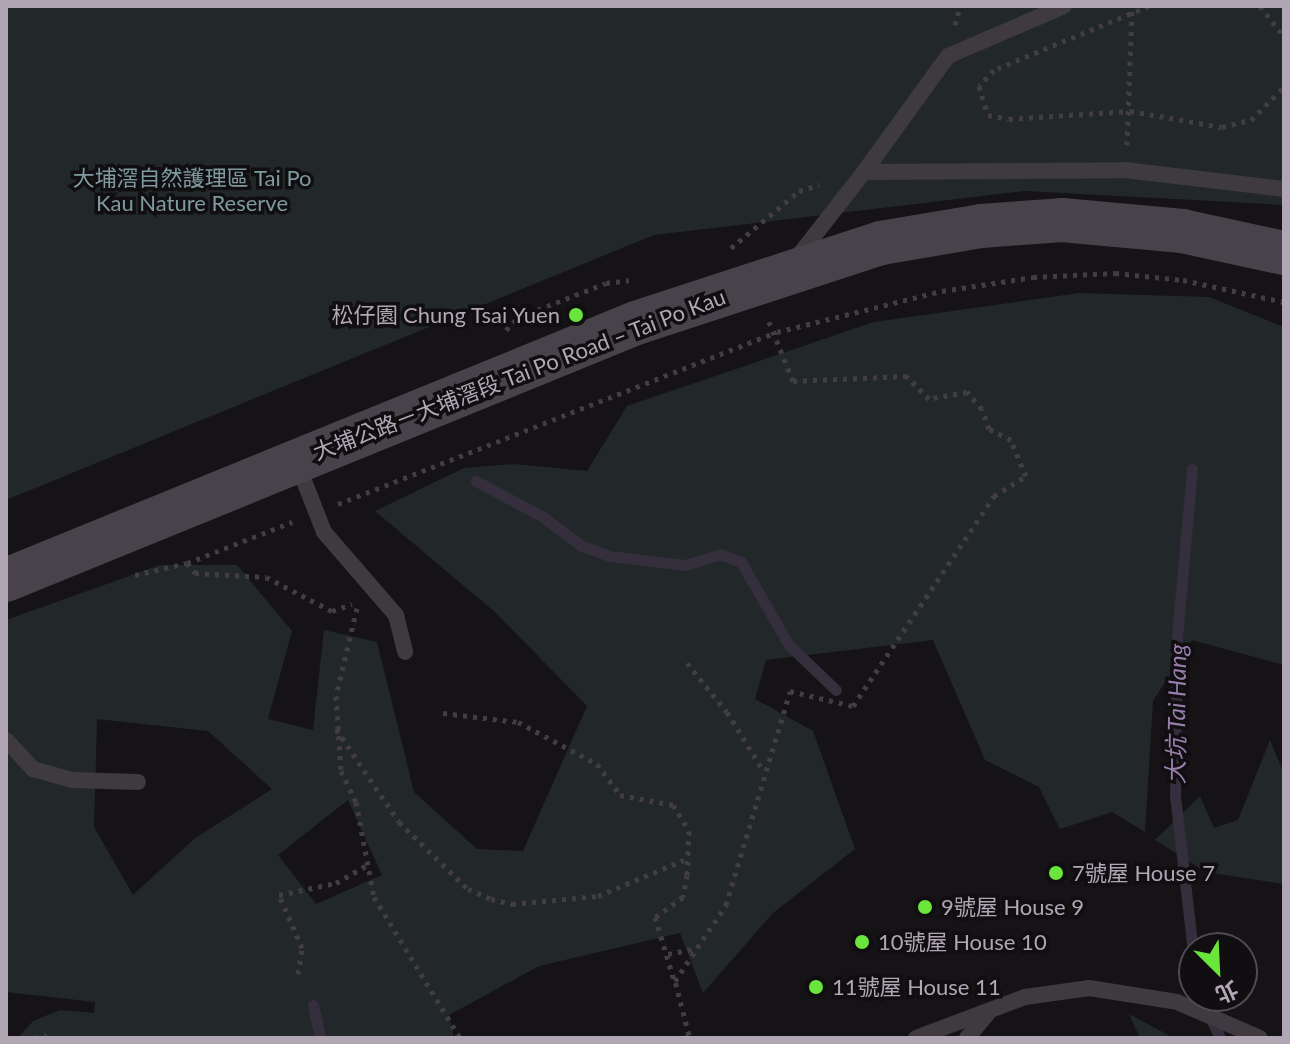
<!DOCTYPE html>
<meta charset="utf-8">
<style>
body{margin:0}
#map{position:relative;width:1290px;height:1044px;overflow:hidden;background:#151315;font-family:Lato,"Noto Sans TC",sans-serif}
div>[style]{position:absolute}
.green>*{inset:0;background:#222829}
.stream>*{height:11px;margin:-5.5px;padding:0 5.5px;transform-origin:5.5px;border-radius:5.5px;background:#352e3d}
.path>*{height:5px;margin-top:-2.5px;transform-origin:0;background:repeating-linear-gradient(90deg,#413d43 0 4px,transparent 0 10px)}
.service>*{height:16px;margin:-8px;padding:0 8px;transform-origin:8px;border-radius:8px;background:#3e3a3f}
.secondary>*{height:44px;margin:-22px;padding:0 22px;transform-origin:22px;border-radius:22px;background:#48434a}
.dots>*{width:22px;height:22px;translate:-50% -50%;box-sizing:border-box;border:4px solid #100e10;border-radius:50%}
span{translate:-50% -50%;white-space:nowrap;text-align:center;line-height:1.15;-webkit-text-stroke:7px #100e10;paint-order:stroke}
.park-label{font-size:22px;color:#7e9a9e}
.poi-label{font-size:22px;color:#b1a6b4}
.right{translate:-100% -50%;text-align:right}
.left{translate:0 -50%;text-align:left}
.street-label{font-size:22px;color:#b1a6b4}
.water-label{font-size:24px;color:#987fad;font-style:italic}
.frame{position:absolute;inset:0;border:8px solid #b1a6b4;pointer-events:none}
.north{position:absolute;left:1178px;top:932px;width:80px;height:80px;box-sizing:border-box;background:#100e10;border:2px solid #504b52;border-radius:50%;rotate:156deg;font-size:22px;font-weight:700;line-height:32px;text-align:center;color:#b1a6b4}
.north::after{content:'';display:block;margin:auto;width:28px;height:36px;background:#69e53c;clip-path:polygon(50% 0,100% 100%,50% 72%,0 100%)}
</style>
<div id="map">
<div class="green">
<i style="clip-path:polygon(6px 6px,1284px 6px,1284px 205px,1025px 191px,654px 235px,6px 500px)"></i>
<i style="clip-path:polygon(evenodd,1079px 293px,1209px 297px,1284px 327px,1284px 665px,1192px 640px,1153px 701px,1145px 832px,1112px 812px,1060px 829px,1039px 787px,985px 760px,933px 640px,766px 660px,755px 699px,813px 731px,855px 849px,773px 913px,703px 993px,680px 933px,539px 966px,449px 1015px,454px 1038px,18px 1038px,33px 1021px,60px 1010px,94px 1013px,95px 1002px,6px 992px,6px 620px,160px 565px,237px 565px,292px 631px,268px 719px,313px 730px,324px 630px,377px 642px,414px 792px,477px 849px,523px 851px,587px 706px,496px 613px,375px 511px,464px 468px,514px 464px,587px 471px,627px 406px,874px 322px,1079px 293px,97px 719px,208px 731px,272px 789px,194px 839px,133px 895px,94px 827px,97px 719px,1079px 293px,348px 800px,382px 875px,316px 904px,278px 855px,348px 800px)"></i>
<i style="clip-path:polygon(1270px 740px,1284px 774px,1284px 884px,1206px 872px,1155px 840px,1200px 796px,1214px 828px,1238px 820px)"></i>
<i style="clip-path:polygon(1129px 1014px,1172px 1037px,1173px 1038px,1140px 1038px)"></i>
</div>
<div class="stream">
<i style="left:1192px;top:469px;width:169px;rotate:95.1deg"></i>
<i style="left:1177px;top:637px;width:159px;rotate:90.7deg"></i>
<i style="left:1175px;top:796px;width:164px;rotate:83.4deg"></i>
<i style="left:476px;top:481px;width:76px;rotate:28.2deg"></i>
<i style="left:543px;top:517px;width:49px;rotate:36.6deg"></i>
<i style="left:582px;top:546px;width:29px;rotate:20deg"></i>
<i style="left:609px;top:556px;width:77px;rotate:6.8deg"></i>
<i style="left:685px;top:565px;width:37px;rotate:-17deg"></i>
<i style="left:720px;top:554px;width:22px;rotate:21deg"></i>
<i style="left:741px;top:562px;width:96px;rotate:60deg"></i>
<i style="left:789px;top:645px;width:65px;rotate:43.8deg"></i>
<i style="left:1200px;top:996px;width:47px;rotate:64.5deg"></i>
<i style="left:313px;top:1005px;width:34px;rotate:78deg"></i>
</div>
<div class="path">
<i style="left:1149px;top:6px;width:168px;rotate:157.6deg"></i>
<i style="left:994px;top:70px;width:22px;rotate:133deg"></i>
<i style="left:979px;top:86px;width:30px;rotate:73deg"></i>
<i style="left:988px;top:115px;width:21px;rotate:11deg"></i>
<i style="left:1009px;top:119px;width:121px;rotate:-3.8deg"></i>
<i style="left:1130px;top:111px;width:93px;rotate:9.9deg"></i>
<i style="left:1222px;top:127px;width:30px;rotate:-14deg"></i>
<i style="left:1251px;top:120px;width:47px;rotate:-45deg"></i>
<i style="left:1260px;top:6px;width:39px;rotate:52deg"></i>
<i style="left:955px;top:25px;width:20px;rotate:-75deg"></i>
<i style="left:1127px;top:145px;width:139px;rotate:-87.9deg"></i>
<i style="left:731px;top:248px;width:89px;rotate:-40deg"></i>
<i style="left:799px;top:191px;width:21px;rotate:-17deg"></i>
<i style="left:506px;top:330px;width:18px;rotate:-45deg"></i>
<i style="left:519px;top:317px;width:93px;rotate:-21.3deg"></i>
<i style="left:606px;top:283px;width:23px;rotate:-7deg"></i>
<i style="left:338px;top:504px;width:471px;rotate:-21.4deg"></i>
<i style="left:777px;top:332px;width:170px;rotate:-14deg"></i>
<i style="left:942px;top:291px;width:92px;rotate:-8.7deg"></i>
<i style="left:1033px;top:277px;width:82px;rotate:-2.8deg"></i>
<i style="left:1115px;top:273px;width:68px;rotate:5.9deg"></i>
<i style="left:1183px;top:280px;width:103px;rotate:12.3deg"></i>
<i style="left:187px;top:563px;width:13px;rotate:51deg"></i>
<i style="left:195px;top:573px;width:71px;rotate:3.2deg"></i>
<i style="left:266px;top:577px;width:74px;rotate:27.3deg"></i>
<i style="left:332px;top:611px;width:21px;rotate:-19deg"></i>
<i style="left:135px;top:575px;width:53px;rotate:-13deg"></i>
<i style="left:187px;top:563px;width:113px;rotate:-21.3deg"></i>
<i style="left:357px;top:608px;width:90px;rotate:103.4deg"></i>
<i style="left:336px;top:696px;width:75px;rotate:86.2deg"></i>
<i style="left:341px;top:771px;width:34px;rotate:64deg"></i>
<i style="left:356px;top:802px;width:97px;rotate:79.3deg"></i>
<i style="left:374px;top:897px;width:165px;rotate:58.6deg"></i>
<i style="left:687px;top:663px;width:63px;rotate:50.8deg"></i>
<i style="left:727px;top:712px;width:70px;rotate:58.3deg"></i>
<i style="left:443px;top:713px;width:76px;rotate:6.8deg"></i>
<i style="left:518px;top:722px;width:89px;rotate:28deg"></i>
<i style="left:597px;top:764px;width:39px;rotate:53deg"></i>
<i style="left:620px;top:795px;width:54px;rotate:10.7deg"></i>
<i style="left:673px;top:805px;width:31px;rotate:58deg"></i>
<i style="left:689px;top:831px;width:44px;rotate:92.6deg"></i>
<i style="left:687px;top:875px;width:22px;rotate:100deg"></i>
<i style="left:683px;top:897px;width:34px;rotate:144deg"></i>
<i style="left:655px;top:917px;width:66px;rotate:73.2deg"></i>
<i style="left:336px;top:729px;width:112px;rotate:55.9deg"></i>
<i style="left:399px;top:822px;width:96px;rotate:44.2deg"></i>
<i style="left:468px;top:889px;width:25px;rotate:23deg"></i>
<i style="left:491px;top:899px;width:22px;rotate:13deg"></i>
<i style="left:512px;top:904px;width:86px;rotate:-5.3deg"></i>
<i style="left:598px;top:896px;width:93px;rotate:-22.7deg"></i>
<i style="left:668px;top:954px;width:26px;rotate:-11deg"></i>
<i style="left:298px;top:974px;width:26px;rotate:-81deg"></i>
<i style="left:302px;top:948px;width:58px;rotate:-113.5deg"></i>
<i style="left:279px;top:895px;width:58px;rotate:-11.9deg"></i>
<i style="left:336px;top:883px;width:34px;rotate:-30deg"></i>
<i style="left:35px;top:1038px;width:12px;rotate:-14deg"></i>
<i style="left:685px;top:1038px;width:5px;rotate:-37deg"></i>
<i style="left:689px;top:1035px;width:56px;rotate:-104.5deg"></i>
<i style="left:675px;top:981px;width:92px;rotate:-56.1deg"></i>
<i style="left:726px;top:905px;width:223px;rotate:-73.3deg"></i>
<i style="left:790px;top:691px;width:65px;rotate:13.4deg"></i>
<i style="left:853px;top:706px;width:253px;rotate:-56.1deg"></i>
<i style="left:994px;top:496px;width:38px;rotate:-32deg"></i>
<i style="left:1026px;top:476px;width:39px;rotate:-113deg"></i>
<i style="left:1011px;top:440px;width:25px;rotate:-153deg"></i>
<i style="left:989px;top:429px;width:21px;rotate:-109deg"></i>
<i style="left:982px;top:409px;width:23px;rotate:-131deg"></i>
<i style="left:967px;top:392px;width:39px;rotate:170deg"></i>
<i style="left:929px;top:399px;width:32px;rotate:-134deg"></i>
<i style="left:907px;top:376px;width:114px;rotate:177.5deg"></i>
<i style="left:793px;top:381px;width:64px;rotate:-112.1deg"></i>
</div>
<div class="service">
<i style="left:864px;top:172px;width:143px;rotate:-54.1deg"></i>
<i style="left:948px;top:56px;width:126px;rotate:-23.3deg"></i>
<i style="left:796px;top:259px;width:110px;rotate:-52deg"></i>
<i style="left:864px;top:172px;width:261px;rotate:-0.4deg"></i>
<i style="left:1125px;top:170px;width:160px;rotate:6.8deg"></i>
<i style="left:297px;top:463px;width:74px;rotate:68.6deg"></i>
<i style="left:324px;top:532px;width:110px;rotate:49.1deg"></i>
<i style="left:396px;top:615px;width:38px;rotate:76deg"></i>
<i style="left:6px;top:740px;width:40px;rotate:47deg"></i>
<i style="left:33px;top:769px;width:41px;rotate:15.8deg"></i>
<i style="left:72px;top:780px;width:66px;rotate:1.7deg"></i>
<i style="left:916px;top:1038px;width:116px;rotate:-20.6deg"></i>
<i style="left:1025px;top:997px;width:65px;rotate:-8deg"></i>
<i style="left:1089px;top:988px;width:89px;rotate:9deg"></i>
<i style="left:1177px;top:1002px;width:90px;rotate:23.4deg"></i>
<i style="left:967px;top:1038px;width:31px;rotate:-50deg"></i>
</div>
<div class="secondary">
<i style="left:6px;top:580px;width:680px;rotate:-22.19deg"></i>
<i style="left:636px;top:323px;width:258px;rotate:-18.1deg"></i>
<i style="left:881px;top:243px;width:101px;rotate:-9.6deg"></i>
<i style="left:981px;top:226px;width:81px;rotate:-4.2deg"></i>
<i style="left:1062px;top:220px;width:121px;rotate:5.2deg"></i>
<i style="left:1182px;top:231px;width:104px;rotate:12.2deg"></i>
</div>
<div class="dots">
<i style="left:576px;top:315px;background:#69e53c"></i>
<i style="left:1056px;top:873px;background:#69e53c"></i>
<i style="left:925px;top:907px;background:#69e53c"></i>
<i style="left:862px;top:942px;background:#69e53c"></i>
<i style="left:816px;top:987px;background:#69e53c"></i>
</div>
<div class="park-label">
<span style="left:192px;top:190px">大埔滘自然護理區 Tai Po<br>Kau Nature Reserve</span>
</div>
<div class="poi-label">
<span class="right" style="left:560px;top:315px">松仔園 Chung Tsai Yuen</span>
<span class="left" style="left:1072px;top:873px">7號屋 House 7</span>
<span class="left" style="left:941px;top:907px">9號屋 House 9</span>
<span class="left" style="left:878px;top:942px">10號屋 House 10</span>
<span class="left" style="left:832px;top:987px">11號屋 House 11</span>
</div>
<div class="street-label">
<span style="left:519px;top:374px;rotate:-21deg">大埔公路－大埔滘段 Tai Po Road – Tai Po Kau</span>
</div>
<div class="water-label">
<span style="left:1176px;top:714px;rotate:-89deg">大坑 Tai Hang</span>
</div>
<div class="frame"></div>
<div class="north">北</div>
</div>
